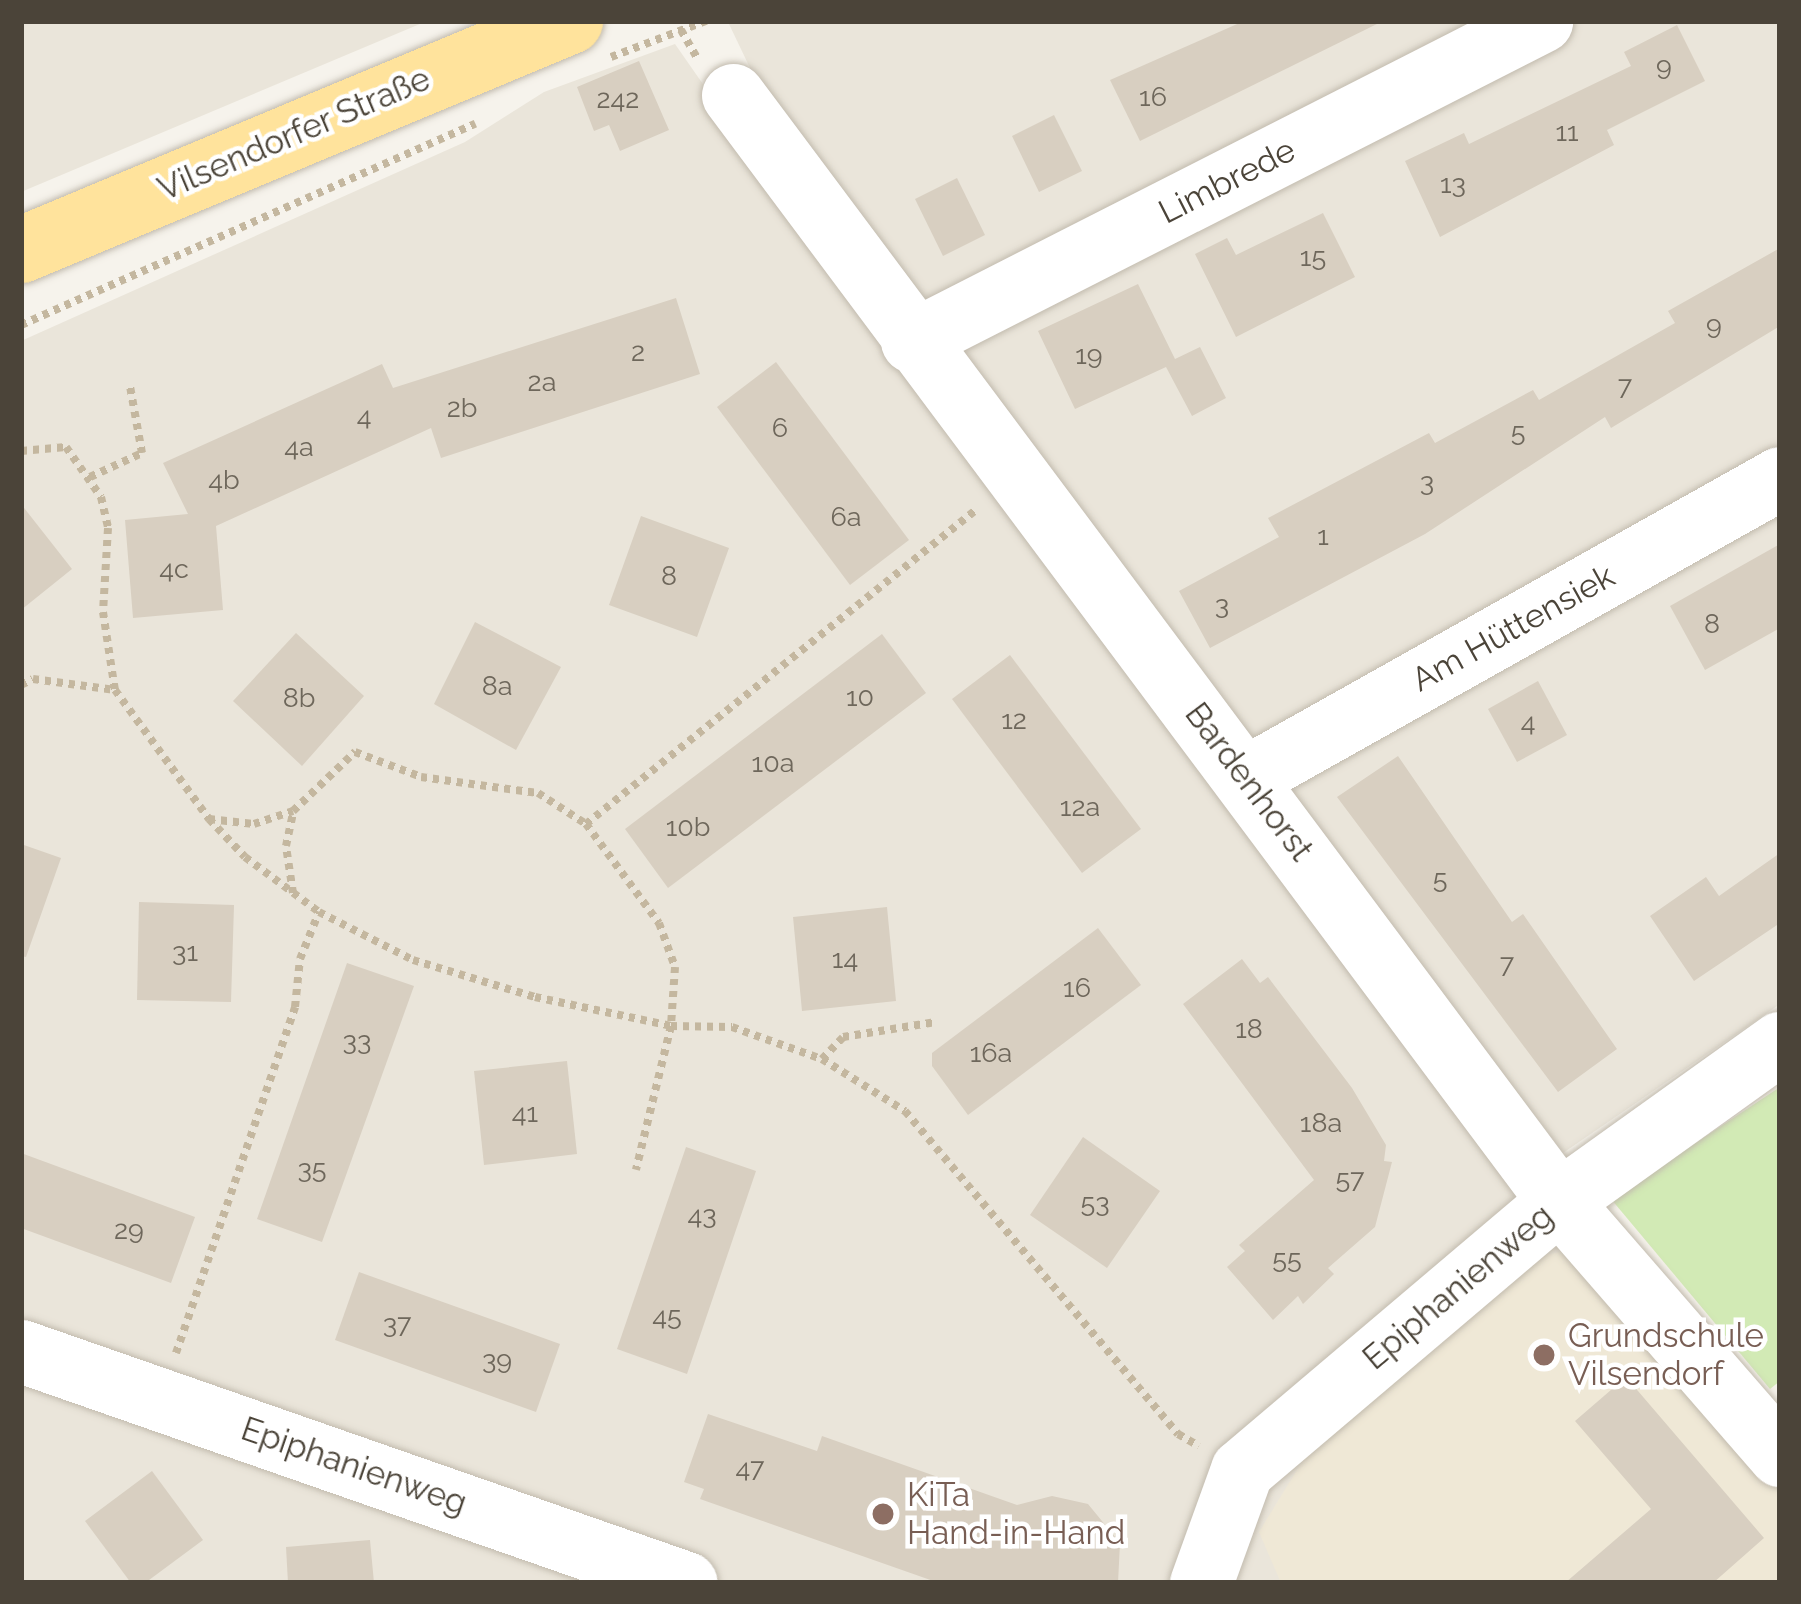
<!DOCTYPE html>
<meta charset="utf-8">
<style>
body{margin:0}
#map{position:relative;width:1801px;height:1604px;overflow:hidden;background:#f6f3ec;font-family:Raleway,sans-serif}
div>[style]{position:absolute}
.residential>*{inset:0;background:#eae5da}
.education>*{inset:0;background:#efe8d6}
.green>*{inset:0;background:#d2eab5}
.building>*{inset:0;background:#d8cfc1}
.path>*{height:8px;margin-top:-4px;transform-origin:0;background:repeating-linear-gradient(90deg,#c4b79f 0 6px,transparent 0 12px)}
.roads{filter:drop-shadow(0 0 3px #c2bbae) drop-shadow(0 0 3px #c2bbae)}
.minor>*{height:63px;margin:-31.5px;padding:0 31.5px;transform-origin:31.5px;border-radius:31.5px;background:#fff}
.major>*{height:66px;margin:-33px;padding:0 33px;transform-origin:33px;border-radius:33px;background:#ffe39c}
.dots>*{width:33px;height:33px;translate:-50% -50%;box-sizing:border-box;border:6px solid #fff;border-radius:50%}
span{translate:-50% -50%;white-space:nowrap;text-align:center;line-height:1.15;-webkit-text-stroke:9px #fff;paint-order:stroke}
.number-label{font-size:27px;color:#6e675b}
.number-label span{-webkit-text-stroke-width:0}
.street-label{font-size:33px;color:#4b4439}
.education-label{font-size:33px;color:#785e54}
.left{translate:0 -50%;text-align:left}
.frame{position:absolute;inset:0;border:24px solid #4b4439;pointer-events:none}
</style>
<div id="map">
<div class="residential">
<i style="clip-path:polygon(21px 21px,427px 21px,21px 192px)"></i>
<i style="clip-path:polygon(1780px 21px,1780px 1004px,1563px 1153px,761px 91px,729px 24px)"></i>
<i style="clip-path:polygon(675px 44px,769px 179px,1526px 1178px,1780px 1487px,1780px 1583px,21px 1583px,21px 341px,465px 142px,544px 92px)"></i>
</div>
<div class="education">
<i style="clip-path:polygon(1562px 1252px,1583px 1258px,1780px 1490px,1780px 1583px,1281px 1583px,1259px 1532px,1308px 1452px,1536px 1256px)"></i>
</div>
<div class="green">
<i style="clip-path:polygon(1780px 1087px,1780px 1381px,1770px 1389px,1611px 1199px)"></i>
</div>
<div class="building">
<i style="clip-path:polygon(1244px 21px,1383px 21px,1140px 141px,1110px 80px)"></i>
<i style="clip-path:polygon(1677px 25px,1705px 81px,1607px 130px,1614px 145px,1440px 237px,1405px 161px,1464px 133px,1469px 144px,1631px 66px,1624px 52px)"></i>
<i style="clip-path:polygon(639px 61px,669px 130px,620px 151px,609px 125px,594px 131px,577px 87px)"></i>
<i style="clip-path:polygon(1054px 115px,1082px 171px,1039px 192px,1012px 136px)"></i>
<i style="clip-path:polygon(957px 178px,985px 235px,943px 256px,915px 199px)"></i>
<i style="clip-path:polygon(1323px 213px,1355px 277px,1236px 337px,1195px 254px,1227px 238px,1236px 255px)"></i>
<i style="clip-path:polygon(1780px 248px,1780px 326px,1611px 428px,1605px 417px,1425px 534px,1210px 648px,1179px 591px,1279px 537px,1268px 518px,1429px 433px,1435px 443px,1533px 390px,1539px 400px,1675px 323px,1668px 311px)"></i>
<i style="clip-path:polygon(1138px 284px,1175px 359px,1200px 347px,1226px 398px,1192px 416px,1166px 367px,1075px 409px,1038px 331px)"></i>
<i style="clip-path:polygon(676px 298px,700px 374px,441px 458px,431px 428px,216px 526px,223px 610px,133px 618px,125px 520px,188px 514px,163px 463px,382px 364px,393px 388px)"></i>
<i style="clip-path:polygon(776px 362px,909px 540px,850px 585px,717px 407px)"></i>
<i style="clip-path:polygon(21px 504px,72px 569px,21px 610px)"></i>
<i style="clip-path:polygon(641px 516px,729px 548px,697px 637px,609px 605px)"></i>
<i style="clip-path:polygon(1780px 544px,1780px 628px,1705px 670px,1670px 606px)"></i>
<i style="clip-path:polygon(475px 622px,561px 667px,516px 750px,434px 704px)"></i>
<i style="clip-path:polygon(296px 633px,364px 696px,302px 766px,233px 701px)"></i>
<i style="clip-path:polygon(882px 634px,926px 693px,668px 888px,625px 829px)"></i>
<i style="clip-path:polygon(1010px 655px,1141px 829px,1082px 873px,952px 699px)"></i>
<i style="clip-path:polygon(1538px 681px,1567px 735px,1517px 762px,1488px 709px)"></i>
<i style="clip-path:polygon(1398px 756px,1512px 922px,1523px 914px,1617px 1049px,1558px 1092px,1337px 797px)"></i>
<i style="clip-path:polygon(21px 844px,61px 858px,26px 957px,21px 956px)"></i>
<i style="clip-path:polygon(1780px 853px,1780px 923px,1694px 981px,1650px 916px,1706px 877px,1719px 896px)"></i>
<i style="clip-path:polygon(139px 902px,234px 905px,231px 1002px,137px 1000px)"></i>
<i style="clip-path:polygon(887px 907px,896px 1001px,802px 1011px,793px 917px)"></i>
<i style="clip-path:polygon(1098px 928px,1141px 985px,968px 1115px,932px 1066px,932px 1053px)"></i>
<i style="clip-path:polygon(1242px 959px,1260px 983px,1268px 977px,1352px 1088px,1386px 1145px,1384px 1161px,1392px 1162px,1375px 1227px,1328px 1268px,1334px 1274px,1303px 1304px,1298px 1296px,1273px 1320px,1227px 1267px,1245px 1251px,1239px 1245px,1314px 1180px,1183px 1004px)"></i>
<i style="clip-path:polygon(347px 963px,414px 986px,322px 1242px,257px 1219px)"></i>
<i style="clip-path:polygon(567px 1061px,577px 1154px,484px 1165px,474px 1071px)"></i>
<i style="clip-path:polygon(1083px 1137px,1160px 1191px,1107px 1268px,1030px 1215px)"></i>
<i style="clip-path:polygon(686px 1147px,756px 1171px,687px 1374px,617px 1349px)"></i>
<i style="clip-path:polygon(21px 1153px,195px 1217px,171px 1283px,21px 1228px)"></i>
<i style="clip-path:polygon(359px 1272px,560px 1344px,536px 1412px,335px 1340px)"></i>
<i style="clip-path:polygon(1626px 1377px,1764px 1538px,1713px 1583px,1565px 1583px,1651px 1509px,1575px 1421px)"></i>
<i style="clip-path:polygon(708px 1414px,817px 1451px,822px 1436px,1017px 1505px,1052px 1496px,1088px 1504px,1120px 1543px,1118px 1583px,939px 1583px,700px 1499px,704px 1489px,684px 1482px)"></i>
<i style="clip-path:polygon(152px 1471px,203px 1540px,145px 1583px,131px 1583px,85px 1521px)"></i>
<i style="clip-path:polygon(370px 1540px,374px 1583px,288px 1583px,286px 1547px)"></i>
</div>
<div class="path">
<i style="left:681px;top:30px;width:34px;rotate:60deg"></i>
<i style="left:611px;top:57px;width:102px;rotate:-20.8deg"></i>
<i style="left:21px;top:325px;width:497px;rotate:-23.9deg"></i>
<i style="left:21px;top:451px;width:45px;rotate:-5.1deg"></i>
<i style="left:66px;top:447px;width:61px;rotate:55deg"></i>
<i style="left:101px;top:497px;width:32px;rotate:77deg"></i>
<i style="left:108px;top:528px;width:84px;rotate:93.4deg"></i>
<i style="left:103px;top:612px;width:79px;rotate:81.3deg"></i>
<i style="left:90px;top:477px;width:57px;rotate:-24.8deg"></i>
<i style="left:142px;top:453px;width:68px;rotate:-100.2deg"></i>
<i style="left:21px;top:685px;width:13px;rotate:-27deg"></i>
<i style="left:33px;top:679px;width:83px;rotate:7.6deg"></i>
<i style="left:115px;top:690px;width:160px;rotate:53.9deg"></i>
<i style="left:209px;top:819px;width:52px;rotate:46.5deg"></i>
<i style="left:245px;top:857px;width:92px;rotate:36.6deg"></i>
<i style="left:209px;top:819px;width:45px;rotate:6.3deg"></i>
<i style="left:254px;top:824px;width:41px;rotate:-18.4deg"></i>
<i style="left:293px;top:811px;width:86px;rotate:-43.6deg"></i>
<i style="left:355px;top:752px;width:71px;rotate:20.7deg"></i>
<i style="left:421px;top:777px;width:118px;rotate:7.8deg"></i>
<i style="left:538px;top:793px;width:57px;rotate:32.9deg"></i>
<i style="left:586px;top:824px;width:502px;rotate:-38.86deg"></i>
<i style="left:586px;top:824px;width:123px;rotate:53.6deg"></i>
<i style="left:659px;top:923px;width:47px;rotate:70deg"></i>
<i style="left:675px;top:967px;width:59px;rotate:93.9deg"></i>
<i style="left:671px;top:1026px;width:148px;rotate:103.7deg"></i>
<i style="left:293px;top:893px;width:48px;rotate:-98.5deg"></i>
<i style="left:286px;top:846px;width:34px;rotate:-78deg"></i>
<i style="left:822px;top:1059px;width:30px;rotate:-46deg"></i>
<i style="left:843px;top:1037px;width:94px;rotate:-9.2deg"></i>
<i style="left:176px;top:1353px;width:366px;rotate:-71deg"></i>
<i style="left:295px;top:1007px;width:48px;rotate:-84.1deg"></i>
<i style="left:300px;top:959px;width:51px;rotate:-68deg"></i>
<i style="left:319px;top:912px;width:106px;rotate:27.1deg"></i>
<i style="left:413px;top:960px;width:127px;rotate:16.9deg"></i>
<i style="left:535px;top:997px;width:139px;rotate:12deg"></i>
<i style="left:671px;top:1026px;width:61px;rotate:0.9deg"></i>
<i style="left:732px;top:1027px;width:96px;rotate:19.6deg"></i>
<i style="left:822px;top:1059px;width:98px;rotate:32.1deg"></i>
<i style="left:905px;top:1111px;width:423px;rotate:49.8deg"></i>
<i style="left:1178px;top:1434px;width:24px;rotate:30deg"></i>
</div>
<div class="roads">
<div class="minor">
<i style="left:733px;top:95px;width:1380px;rotate:53.25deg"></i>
<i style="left:1559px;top:1201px;width:337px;rotate:49deg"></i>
<i style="left:912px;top:341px;width:706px;rotate:-26.96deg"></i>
<i style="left:1247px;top:777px;width:611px;rotate:-29.29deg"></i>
<i style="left:21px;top:1351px;width:704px;rotate:19.23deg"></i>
<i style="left:1201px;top:1583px;width:120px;rotate:-70.1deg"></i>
<i style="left:1242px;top:1470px;width:416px;rotate:-40.3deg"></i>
<i style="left:1559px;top:1201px;width:272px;rotate:-35.6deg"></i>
</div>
<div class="major">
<i style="left:21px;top:250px;width:595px;rotate:-22.64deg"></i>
</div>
</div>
<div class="dots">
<i style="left:1544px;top:1355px;background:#8d6e63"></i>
<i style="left:883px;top:1514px;background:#8d6e63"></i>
</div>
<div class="number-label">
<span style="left:1664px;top:66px">9</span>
<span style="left:1153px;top:97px">16</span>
<span style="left:618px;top:99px">242</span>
<span style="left:1567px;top:132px">11</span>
<span style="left:1453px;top:184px">13</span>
<span style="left:1313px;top:257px">15</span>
<span style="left:1714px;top:325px">9</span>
<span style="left:638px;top:352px">2</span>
<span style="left:1089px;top:355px">19</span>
<span style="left:542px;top:382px">2a</span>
<span style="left:1625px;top:386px">7</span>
<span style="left:462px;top:408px">2b</span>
<span style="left:364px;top:416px">4</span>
<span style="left:780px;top:428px">6</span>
<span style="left:1518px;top:432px">5</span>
<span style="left:299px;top:447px">4a</span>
<span style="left:224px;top:480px">4b</span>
<span style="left:1427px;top:482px">3</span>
<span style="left:846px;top:517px">6a</span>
<span style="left:1323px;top:536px">1</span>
<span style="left:174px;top:569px">4c</span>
<span style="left:669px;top:576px">8</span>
<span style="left:1222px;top:605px">3</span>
<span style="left:1712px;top:624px">8</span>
<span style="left:497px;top:686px">8a</span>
<span style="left:860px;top:697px">10</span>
<span style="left:299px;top:698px">8b</span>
<span style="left:1014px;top:720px">12</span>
<span style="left:1528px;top:722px">4</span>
<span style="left:773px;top:763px">10a</span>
<span style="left:1080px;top:807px">12a</span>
<span style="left:688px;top:827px">10b</span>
<span style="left:1440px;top:879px">5</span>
<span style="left:185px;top:952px">31</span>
<span style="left:845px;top:959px">14</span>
<span style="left:1507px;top:964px">7</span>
<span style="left:1077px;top:988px">16</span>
<span style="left:1249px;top:1029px">18</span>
<span style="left:357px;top:1041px">33</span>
<span style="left:991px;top:1053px">16a</span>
<span style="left:525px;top:1113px">41</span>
<span style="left:1321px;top:1123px">18a</span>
<span style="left:312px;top:1169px">35</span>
<span style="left:1350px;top:1179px">57</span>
<span style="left:1095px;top:1203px">53</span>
<span style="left:702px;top:1215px">43</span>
<span style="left:129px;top:1230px">29</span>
<span style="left:1287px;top:1259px">55</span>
<span style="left:667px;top:1316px">45</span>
<span style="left:397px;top:1324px">37</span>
<span style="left:497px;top:1360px">39</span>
<span style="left:750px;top:1468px">47</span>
</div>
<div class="street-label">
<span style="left:294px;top:134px;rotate:-23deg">Vilsendorfer Straße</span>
<span style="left:1227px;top:181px;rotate:-27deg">Limbrede</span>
<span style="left:1513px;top:628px;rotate:-29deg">Am Hüttensiek</span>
<span style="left:1249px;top:782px;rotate:53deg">Bardenhorst</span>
<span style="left:1458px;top:1287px;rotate:-40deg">Epiphanienweg</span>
<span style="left:354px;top:1466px;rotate:19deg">Epiphanienweg</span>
</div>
<div class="education-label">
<span class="left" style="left:1568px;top:1355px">Grundschule<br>Vilsendorf</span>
<span class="left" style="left:907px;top:1514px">KiTa<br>Hand-in-Hand</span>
</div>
<div class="frame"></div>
</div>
